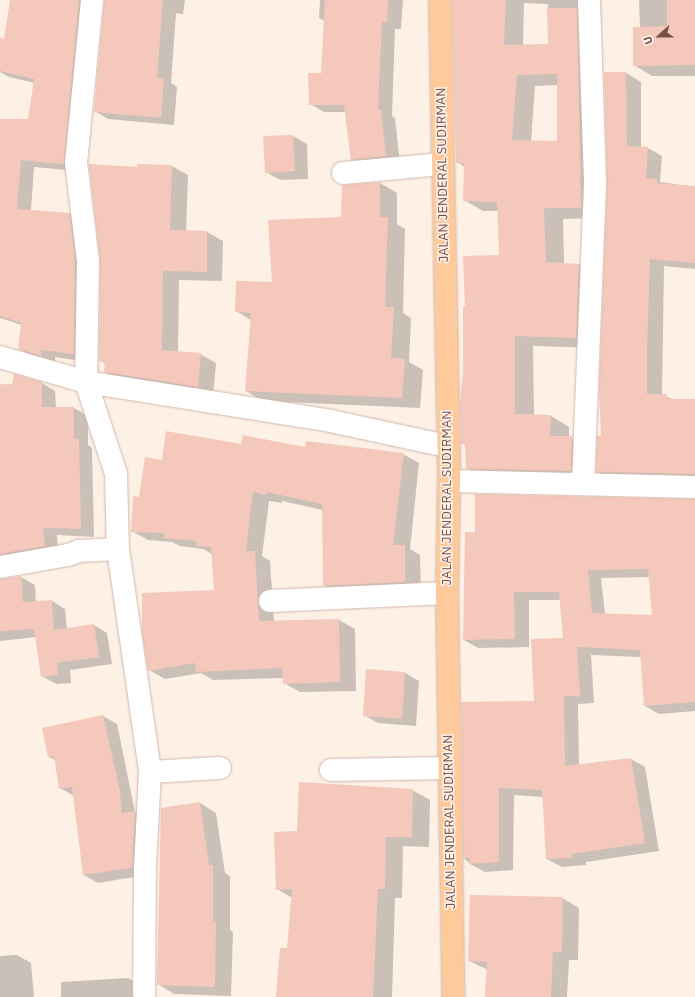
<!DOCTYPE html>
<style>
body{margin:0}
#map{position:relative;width:695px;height:997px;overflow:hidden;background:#fdf0e5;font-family:"IBM Plex Sans",sans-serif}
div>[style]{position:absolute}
.shadow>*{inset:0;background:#0003}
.building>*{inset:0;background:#f4c8bb}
.roads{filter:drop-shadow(0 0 1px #d1b7ad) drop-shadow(0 0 1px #d1b7ad)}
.minor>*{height:22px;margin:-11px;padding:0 11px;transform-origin:11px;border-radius:11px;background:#fff}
.major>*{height:22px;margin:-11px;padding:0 11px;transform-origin:11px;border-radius:11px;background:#fec99b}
span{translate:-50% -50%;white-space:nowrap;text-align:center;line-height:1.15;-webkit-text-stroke:3px #fff4ec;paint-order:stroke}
.street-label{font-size:13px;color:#775149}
.north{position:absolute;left:639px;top:16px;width:40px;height:40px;-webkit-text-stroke:3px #fff4ec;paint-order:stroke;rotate:249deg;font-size:11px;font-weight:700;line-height:16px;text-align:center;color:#775149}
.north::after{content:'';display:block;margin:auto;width:14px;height:18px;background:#775149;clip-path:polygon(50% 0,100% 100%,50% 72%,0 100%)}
</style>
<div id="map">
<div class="shadow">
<i style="clip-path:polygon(11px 0,98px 0,77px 171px,34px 167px,31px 211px,69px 214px,83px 222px,87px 362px,55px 357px,55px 363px,32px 356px,19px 349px,22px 325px,0 318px,0 120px,29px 120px,35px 83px,9px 77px,0 72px,0 50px,4px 41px)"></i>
<i style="clip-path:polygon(105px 0,185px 0,183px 14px,176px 13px,171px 83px,177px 87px,174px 125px,108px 119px,95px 111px)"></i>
<i style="clip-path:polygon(320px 0,403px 0,401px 29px,395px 29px,392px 116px,395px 118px,400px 164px,366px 167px,352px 159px,346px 112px,324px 112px,310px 104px,322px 74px,325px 21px,319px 18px)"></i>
<i style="clip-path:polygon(evenodd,454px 0,595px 0,600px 218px,563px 219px,564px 264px,579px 264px,598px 275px,595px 348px,533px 346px,534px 416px,551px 416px,569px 427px,569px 437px,591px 448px,590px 482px,486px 479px,467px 468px,466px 446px,462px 443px,466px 307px,500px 256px,499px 211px,483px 211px,464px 200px,465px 167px,457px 162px,454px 0,524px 3px,548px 4px,549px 45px,523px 45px,524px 3px,454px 0,558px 85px,558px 143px,531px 142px,535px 86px,558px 85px)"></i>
<i style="clip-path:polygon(639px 0,695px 0,695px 76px,652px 76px,634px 65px,640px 28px)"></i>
<i style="clip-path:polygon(605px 73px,626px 73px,641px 82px,641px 148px,648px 148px,662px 156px,660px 182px,695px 187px,695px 269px,664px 266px,662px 395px,675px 400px,695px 400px,695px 482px,611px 480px,597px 472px,602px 437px,608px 182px)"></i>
<i style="clip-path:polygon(293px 136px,307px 144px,308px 179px,280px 180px,266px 172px)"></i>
<i style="clip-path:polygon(172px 166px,188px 175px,186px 231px,207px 232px,223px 241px,222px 281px,179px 280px,178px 352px,200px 354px,216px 363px,213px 396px,121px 381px,105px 372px,106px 364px,100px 360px,138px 168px)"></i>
<i style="clip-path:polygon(380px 183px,397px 193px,397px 224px,405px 229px,403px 313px,411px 318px,409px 362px,423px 370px,420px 408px,263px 401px,246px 391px,251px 320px,236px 311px,273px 283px)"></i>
<i style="clip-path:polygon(42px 383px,55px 391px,56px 408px,74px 408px,88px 416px,88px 445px,92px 448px,94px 537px,57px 535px,58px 554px,0 568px,0 385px)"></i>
<i style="clip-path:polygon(242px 445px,403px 454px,419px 463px,410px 549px,420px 555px,421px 591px,340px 594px,324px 585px,323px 510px,282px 501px,282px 503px,269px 501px,262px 556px,270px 561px,274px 622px,339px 620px,355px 629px,356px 691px,300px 692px,284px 683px,283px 678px,213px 680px,201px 673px,165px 679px,149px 670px,215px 591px,212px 554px,203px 549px,180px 546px,172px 542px,148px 540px,132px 531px,140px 498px,163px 461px)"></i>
<i style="clip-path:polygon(evenodd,695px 500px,695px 711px,659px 714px,645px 706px,641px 657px,591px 655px,594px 703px,578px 704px,579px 765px,631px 759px,645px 767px,659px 851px,586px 862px,586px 865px,562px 867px,547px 859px,543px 797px,514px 795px,513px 870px,485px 872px,470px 864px,464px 858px,564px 639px,560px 600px,529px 600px,529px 647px,478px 648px,464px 640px,476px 533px,695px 500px,650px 577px,653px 616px,605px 614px,601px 578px,650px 577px)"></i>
<i style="clip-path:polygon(0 570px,2px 579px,21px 577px,35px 585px,36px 602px,52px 601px,65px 609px,67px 629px,94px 625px,107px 633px,112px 664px,70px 670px,71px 683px,56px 684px,42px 676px,36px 637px,0 641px)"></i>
<i style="clip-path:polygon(405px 673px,419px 681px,416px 726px,378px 723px,364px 715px)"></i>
<i style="clip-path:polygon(103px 716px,117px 724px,135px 812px,149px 820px,146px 875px,98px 883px,84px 875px,74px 796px,60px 788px,55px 760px,49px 757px)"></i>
<i style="clip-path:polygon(412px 790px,430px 800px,429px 847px,403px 846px,402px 898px,395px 898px,392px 997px,277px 997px,288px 950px,292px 898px,277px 889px,298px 832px)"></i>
<i style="clip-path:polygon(200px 803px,216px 813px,225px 873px,230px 876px,230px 930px,233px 932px,231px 996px,174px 994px,158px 984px)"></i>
<i style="clip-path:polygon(562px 898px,579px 908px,578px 960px,569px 960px,567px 997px,486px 997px,488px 970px,469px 961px)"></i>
<i style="clip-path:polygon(17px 955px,31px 963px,34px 997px,0 997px,0 956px)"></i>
<i style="clip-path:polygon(128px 978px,142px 986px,143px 997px,61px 997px,61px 982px)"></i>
</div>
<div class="building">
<i style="clip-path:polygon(10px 0,79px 0,64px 164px,21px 160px,17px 209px,70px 213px,75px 262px,74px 354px,41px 350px,41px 356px,18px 349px,21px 323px,0 316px,0 119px,28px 119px,34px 79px,0 71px,0 37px,4px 39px)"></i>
<i style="clip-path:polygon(104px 0,163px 0,157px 78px,164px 78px,161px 118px,94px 112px)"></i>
<i style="clip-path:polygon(325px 0,388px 0,387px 22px,382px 22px,378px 109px,381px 109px,386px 156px,351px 160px,344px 105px,309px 105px,308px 73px,321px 73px)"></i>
<i style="clip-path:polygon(evenodd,452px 0,506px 0,504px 45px,548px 44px,547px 8px,577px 8px,581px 208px,544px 208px,546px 262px,579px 264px,576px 338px,515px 336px,515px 414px,551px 415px,550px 436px,572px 436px,571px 471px,466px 469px,465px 444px,461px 444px,460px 404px,463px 372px,463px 306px,465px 306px,463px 256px,499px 255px,497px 202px,463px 201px,464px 163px,456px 163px,452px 0,557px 74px,557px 141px,512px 140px,517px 75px,557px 74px)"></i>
<i style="clip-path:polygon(667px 0,695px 0,695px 65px,633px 66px,633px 27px,667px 26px)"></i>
<i style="clip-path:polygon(604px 72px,626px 72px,627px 146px,648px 147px,646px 178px,657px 179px,657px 183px,695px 186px,695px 263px,650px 259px,647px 349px,647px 394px,667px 394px,667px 399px,695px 399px,695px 474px,596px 472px,597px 436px,601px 436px,599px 391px,607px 182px)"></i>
<i style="clip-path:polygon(293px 135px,295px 171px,265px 173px,263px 136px)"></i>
<i style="clip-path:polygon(89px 164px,137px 167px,137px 164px,172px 165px,170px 230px,207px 231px,207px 272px,163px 271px,162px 350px,201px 353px,198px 387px,104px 372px,105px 361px,99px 361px,100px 261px)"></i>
<i style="clip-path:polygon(380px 182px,380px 217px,388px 217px,385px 307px,394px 307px,391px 358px,405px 359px,402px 398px,245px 391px,251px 313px,235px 312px,236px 281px,272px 282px,268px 220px,341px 217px,342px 185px)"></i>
<i style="clip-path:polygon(14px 374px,42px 382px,42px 407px,74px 407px,74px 439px,79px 439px,81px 529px,43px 528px,45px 546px,0 554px,0 384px,12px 385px)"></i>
<i style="clip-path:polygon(166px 431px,241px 444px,243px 435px,305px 447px,306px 441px,404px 453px,393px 545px,405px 545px,405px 582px,323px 586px,322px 504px,267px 492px,266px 495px,253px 492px,246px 551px,255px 551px,259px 621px,339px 619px,340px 682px,283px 684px,282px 668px,196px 672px,195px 663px,148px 671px,142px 632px,142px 593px,214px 590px,211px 547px,196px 546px,196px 541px,163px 538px,164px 533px,131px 532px,133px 496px,139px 497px,145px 457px,162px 460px)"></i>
<i style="clip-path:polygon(evenodd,475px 494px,695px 499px,695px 702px,644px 706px,640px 650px,577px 647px,580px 696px,564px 696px,565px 766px,631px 758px,645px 843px,572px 854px,572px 858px,546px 859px,542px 790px,499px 788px,499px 862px,469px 864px,470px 858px,463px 858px,461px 702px,534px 701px,531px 639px,563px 638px,559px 592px,514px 592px,515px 639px,463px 640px,465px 532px,475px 532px,475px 494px,648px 569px,652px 615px,592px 613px,588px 570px,648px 569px)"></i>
<i style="clip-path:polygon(21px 576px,23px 602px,52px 600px,54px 630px,94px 624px,99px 657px,57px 663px,58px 675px,41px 677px,34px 629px,0 631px,0 579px)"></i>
<i style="clip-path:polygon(366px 669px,405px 672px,402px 719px,363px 716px)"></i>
<i style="clip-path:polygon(103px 715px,120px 791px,122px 813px,135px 811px,132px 868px,83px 875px,72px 787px,59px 789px,54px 756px,48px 757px,42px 728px)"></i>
<i style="clip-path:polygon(299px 782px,413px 789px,412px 837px,386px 837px,385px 889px,378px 889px,373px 997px,276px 997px,280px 948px,287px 948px,292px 889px,276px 890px,274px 832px,297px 831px)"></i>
<i style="clip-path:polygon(200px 802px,209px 865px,213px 865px,213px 921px,216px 921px,215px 987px,157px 985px,161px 808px)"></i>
<i style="clip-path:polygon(470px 895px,563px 897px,562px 952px,553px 952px,551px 997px,485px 997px,487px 962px,468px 961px)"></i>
</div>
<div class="roads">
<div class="minor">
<i style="left:92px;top:0;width:163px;rotate:95.6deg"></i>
<i style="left:76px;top:162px;width:100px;rotate:83.1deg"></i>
<i style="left:88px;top:261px;width:121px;rotate:90.9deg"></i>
<i style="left:86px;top:382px;width:97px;rotate:71.9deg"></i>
<i style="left:116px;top:474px;width:75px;rotate:88.5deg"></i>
<i style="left:118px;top:549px;width:225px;rotate:81.8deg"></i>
<i style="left:150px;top:772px;width:96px;rotate:93deg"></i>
<i style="left:145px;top:868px;width:129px;rotate:90.4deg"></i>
<i style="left:343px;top:173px;width:99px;rotate:-5.2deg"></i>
<i style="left:0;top:357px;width:90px;rotate:16.2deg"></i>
<i style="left:86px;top:382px;width:248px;rotate:9deg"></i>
<i style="left:331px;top:421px;width:119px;rotate:12.2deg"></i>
<i style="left:449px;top:481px;width:246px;rotate:1.4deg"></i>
<i style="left:583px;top:484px;width:302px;rotate:-87.7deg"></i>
<i style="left:595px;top:182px;width:182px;rotate:-91.9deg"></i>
<i style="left:0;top:567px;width:69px;rotate:-10deg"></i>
<i style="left:68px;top:555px;width:12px;rotate:-20deg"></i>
<i style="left:79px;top:551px;width:39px;rotate:-3deg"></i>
<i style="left:270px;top:601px;width:177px;rotate:-2.6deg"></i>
<i style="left:331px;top:770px;width:119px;rotate:-1deg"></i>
<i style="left:150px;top:772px;width:70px;rotate:-3.3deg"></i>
</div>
<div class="major">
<i style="left:440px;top:0;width:481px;rotate:88.9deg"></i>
<i style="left:449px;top:481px;width:112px;rotate:91deg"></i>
<i style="left:447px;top:593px;width:404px;rotate:89.1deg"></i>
</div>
</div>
<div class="street-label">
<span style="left:443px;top:175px;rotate:-91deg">JALAN JENDERAL SUDIRMAN</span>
<span style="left:447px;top:498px;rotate:-90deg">JALAN JENDERAL SUDIRMAN</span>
<span style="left:450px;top:822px;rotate:-91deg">JALAN JENDERAL SUDIRMAN</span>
</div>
<div class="north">U</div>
</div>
